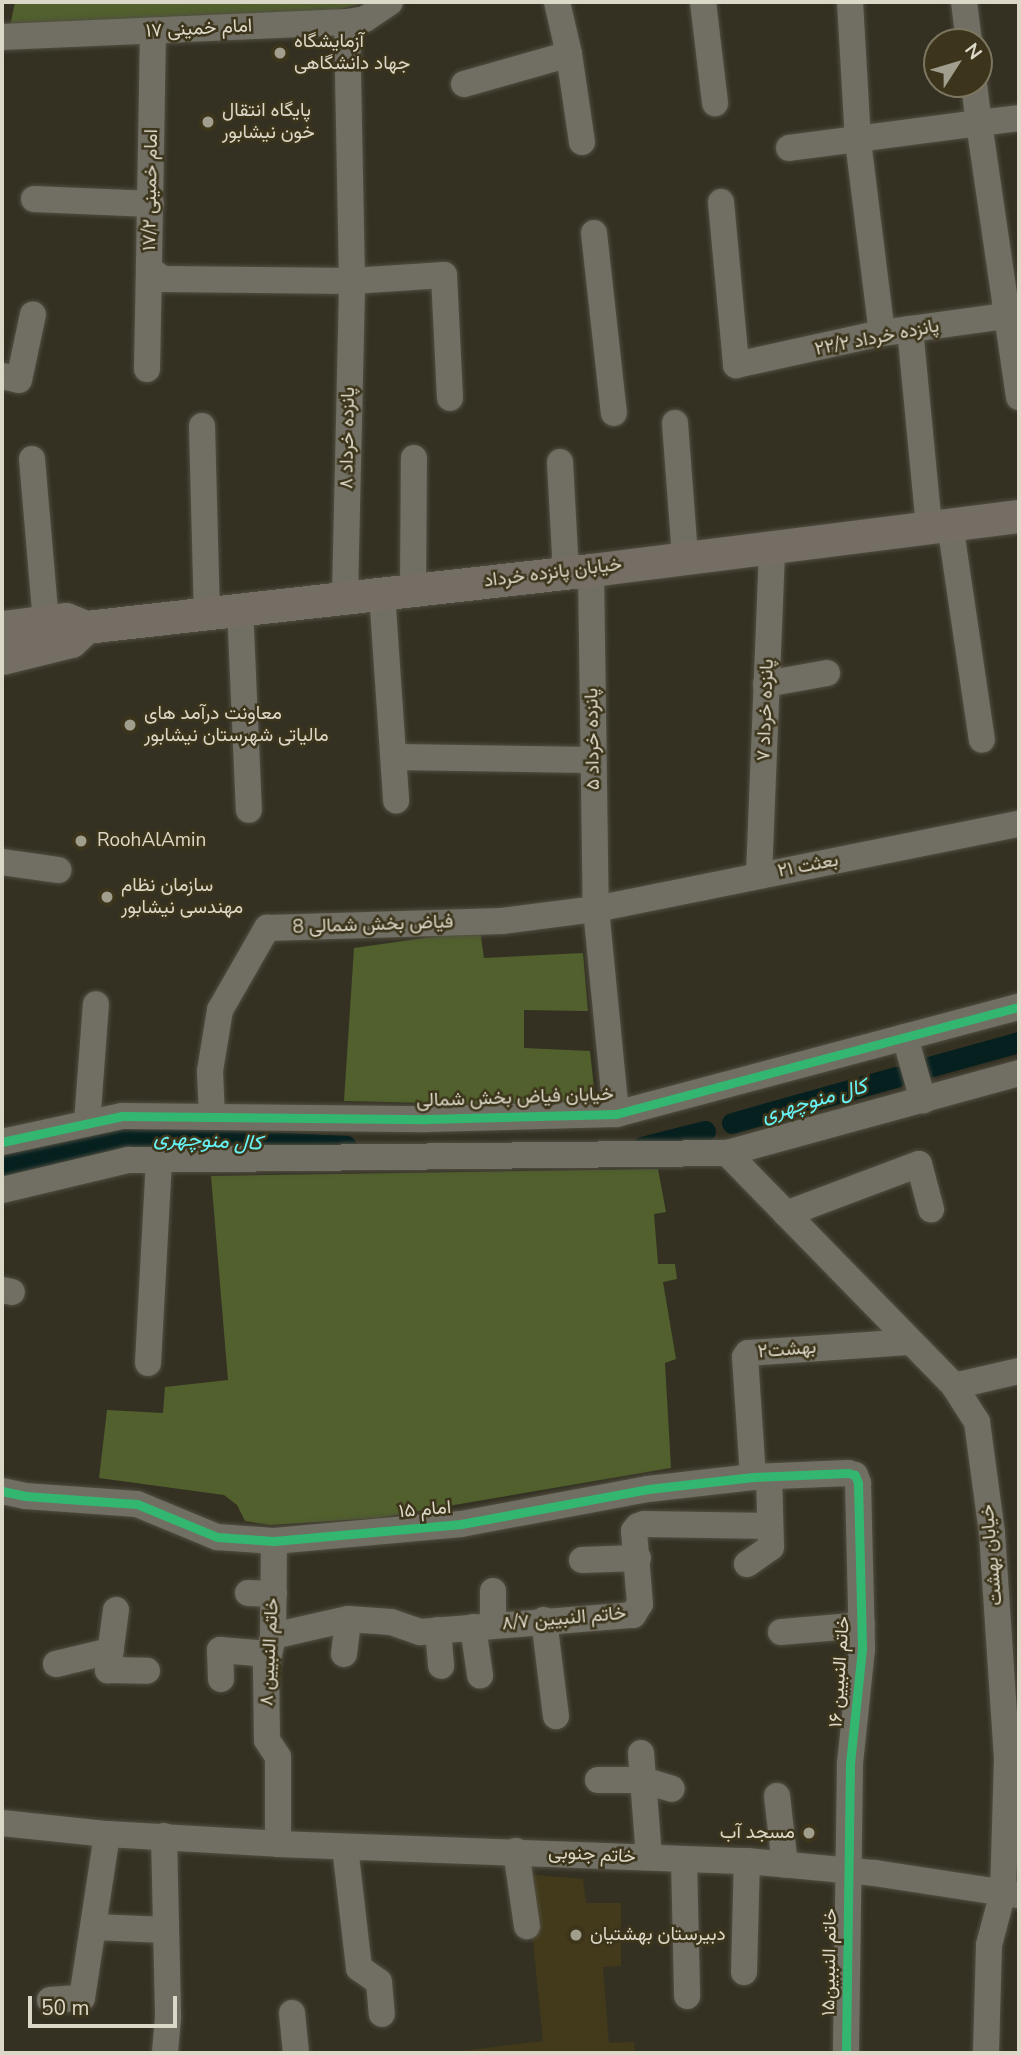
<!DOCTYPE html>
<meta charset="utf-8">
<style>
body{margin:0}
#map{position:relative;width:1021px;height:2055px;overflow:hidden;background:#343123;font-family:"Nunito Sans",Vazirmatn,sans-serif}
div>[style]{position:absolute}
.built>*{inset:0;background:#423a1a}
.green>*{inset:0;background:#51602d}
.canal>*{height:21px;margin:-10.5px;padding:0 10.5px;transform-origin:10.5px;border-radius:10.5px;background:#05201f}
.roads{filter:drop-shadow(0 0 2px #514e41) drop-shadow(0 0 2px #514e41)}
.minor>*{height:26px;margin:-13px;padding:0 13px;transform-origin:13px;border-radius:13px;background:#716f64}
.major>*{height:33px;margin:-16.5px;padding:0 16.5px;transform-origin:16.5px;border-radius:16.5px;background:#756e65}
.cycleway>*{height:9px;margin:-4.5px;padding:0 4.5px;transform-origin:4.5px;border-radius:4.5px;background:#33b770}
.dots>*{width:19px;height:19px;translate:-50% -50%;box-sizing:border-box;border:4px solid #3c351b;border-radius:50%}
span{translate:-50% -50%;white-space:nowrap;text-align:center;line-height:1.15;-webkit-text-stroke:5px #3c351b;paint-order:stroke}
.street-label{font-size:19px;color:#dcd8c8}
.poi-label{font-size:19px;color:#dcd8c8}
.left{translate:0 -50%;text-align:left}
.right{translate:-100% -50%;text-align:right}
.water-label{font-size:21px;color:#66f4f7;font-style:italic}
.frame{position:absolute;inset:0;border:4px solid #dcd8c8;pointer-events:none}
.north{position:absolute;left:923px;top:28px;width:70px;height:70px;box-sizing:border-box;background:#3c351b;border:2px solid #7c7660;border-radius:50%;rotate:53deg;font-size:19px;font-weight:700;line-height:28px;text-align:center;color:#dcd8c8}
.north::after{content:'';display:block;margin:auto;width:24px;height:32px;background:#a19e8e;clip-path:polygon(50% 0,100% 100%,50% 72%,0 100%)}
.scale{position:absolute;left:28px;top:1996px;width:149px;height:32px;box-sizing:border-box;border:4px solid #dcd8c8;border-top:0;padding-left:9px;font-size:21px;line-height:24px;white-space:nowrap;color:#dcd8c8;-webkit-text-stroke:5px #3c351b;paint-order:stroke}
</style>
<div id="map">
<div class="built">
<i style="clip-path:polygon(535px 1875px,583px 1879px,586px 1903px,621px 1903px,621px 1966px,603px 1967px,608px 2033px,609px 2043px,634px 2042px,635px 2053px,446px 2053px,543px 2041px,527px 1881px)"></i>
</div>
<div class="green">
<i style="clip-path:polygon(15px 2px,369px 2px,335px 10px,10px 26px)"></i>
<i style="clip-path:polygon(480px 930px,484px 958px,583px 953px,588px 1011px,524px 1010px,524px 1048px,590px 1051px,596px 1107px,344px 1101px,354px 948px)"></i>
<i style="clip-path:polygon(658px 1169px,666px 1212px,654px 1214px,658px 1264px,675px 1264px,677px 1279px,663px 1282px,676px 1359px,665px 1363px,671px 1468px,378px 1518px,270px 1525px,245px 1521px,237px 1505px,224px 1495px,99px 1478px,107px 1410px,163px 1413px,165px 1387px,228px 1380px,211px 1176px)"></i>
</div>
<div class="canal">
<i style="left:925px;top:1068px;width:98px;rotate:-15.5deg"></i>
<i style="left:732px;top:1123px;width:170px;rotate:-15.7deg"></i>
<i style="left:642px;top:1147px;width:65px;rotate:-14.3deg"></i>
<i style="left:2px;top:1166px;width:123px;rotate:-14.1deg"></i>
<i style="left:121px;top:1136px;width:225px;rotate:2.5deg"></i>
</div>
<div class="roads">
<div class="minor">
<i style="left:557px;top:2px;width:53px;rotate:77deg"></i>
<i style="left:569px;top:54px;width:89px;rotate:81.6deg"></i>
<i style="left:703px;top:2px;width:102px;rotate:83.2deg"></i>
<i style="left:850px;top:2px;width:139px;rotate:86.7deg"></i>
<i style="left:858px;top:141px;width:193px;rotate:82.9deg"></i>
<i style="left:964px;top:2px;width:40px;rotate:82.9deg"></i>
<i style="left:153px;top:31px;width:238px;rotate:91deg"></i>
<i style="left:149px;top:269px;width:17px;rotate:36deg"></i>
<i style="left:163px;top:279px;width:189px;rotate:0.6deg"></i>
<i style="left:352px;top:281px;width:92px;rotate:-3.7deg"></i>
<i style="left:444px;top:275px;width:123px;rotate:87.2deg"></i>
<i style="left:2px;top:37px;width:345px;rotate:-2.5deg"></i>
<i style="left:347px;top:22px;width:18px;rotate:-9deg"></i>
<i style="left:365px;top:19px;width:30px;rotate:-34deg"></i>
<i style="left:464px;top:84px;width:109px;rotate:-15.9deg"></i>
<i style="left:974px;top:84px;width:39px;rotate:83deg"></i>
<i style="left:979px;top:123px;width:40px;rotate:-7.1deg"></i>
<i style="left:789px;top:148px;width:192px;rotate:-7.5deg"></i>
<i style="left:979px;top:123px;width:277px;rotate:81.7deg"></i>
<i style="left:34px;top:199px;width:117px;rotate:2.4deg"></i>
<i style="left:721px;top:202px;width:164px;rotate:84.7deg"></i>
<i style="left:736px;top:365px;width:149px;rotate:-12.4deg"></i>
<i style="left:882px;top:333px;width:138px;rotate:-7.9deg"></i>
<i style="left:594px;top:233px;width:181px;rotate:83.7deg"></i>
<i style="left:910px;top:329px;width:198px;rotate:84.5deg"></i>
<i style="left:147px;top:369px;width:100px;rotate:-88.9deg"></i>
<i style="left:2px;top:376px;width:17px;rotate:13deg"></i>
<i style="left:19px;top:380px;width:67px;rotate:-78deg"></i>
<i style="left:675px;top:423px;width:134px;rotate:85.7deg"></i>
<i style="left:202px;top:426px;width:186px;rotate:88.5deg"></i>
<i style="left:32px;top:459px;width:164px;rotate:85.1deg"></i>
<i style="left:560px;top:462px;width:110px;rotate:86.9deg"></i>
<i style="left:950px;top:524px;width:218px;rotate:81.6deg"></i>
<i style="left:591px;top:570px;width:339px;rotate:89.2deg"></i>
<i style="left:596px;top:909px;width:206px;rotate:84.4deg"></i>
<i style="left:413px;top:589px;width:131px;rotate:-89.6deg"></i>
<i style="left:382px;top:593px;width:208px;rotate:86.1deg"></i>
<i style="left:345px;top:596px;width:315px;rotate:-88.7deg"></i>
<i style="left:352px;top:281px;width:259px;rotate:-91.1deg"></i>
<i style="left:240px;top:607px;width:203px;rotate:87.5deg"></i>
<i style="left:766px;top:684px;width:62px;rotate:-10.2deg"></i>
<i style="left:394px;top:757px;width:199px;rotate:0.9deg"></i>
<i style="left:2px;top:862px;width:57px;rotate:8.1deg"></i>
<i style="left:759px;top:875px;width:330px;rotate:-87.7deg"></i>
<i style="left:905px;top:1037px;width:66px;rotate:74.1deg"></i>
<i style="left:212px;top:1117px;width:46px;rotate:-92.5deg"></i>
<i style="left:210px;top:1071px;width:62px;rotate:-80.7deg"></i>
<i style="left:220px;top:1010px;width:95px;rotate:-60.2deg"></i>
<i style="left:267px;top:928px;width:235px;rotate:-1.7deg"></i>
<i style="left:502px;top:921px;width:95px;rotate:-7.3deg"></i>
<i style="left:596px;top:909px;width:431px;rotate:-11.4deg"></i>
<i style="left:87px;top:1123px;width:119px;rotate:-85.7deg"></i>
<i style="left:2px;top:1142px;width:123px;rotate:-12.2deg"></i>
<i style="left:122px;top:1116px;width:305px;rotate:0.6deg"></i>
<i style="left:427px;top:1119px;width:189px;rotate:-1.5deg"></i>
<i style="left:616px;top:1114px;width:417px;rotate:-14.9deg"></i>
<i style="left:727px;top:1153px;width:325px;rotate:45.7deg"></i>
<i style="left:954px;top:1386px;width:43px;rotate:57.4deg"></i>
<i style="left:977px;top:1422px;width:112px;rotate:82.3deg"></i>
<i style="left:992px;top:1533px;width:226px;rotate:86.2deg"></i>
<i style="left:1007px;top:1759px;width:133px;rotate:91.7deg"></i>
<i style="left:1003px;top:1892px;width:55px;rotate:104.8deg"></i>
<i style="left:989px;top:1945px;width:108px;rotate:91.6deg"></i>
<i style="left:2px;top:1190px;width:130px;rotate:-13.4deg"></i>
<i style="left:128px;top:1160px;width:599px;rotate:-0.67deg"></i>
<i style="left:727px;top:1153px;width:303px;rotate:-15.3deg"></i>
<i style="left:786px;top:1214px;width:142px;rotate:-20.6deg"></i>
<i style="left:919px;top:1164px;width:47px;rotate:75.1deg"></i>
<i style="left:2px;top:1290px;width:10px;rotate:11deg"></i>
<i style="left:148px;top:1363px;width:203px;rotate:-86.9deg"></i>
<i style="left:954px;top:1386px;width:67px;rotate:-13deg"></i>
<i style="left:753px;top:1477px;width:120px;rotate:-93.8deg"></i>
<i style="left:745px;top:1357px;width:5px;rotate:-53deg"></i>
<i style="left:748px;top:1353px;width:162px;rotate:-3.9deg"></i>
<i style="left:2px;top:1491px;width:24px;rotate:12deg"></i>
<i style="left:25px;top:1496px;width:112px;rotate:4.1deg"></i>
<i style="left:137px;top:1504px;width:87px;rotate:22.4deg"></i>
<i style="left:217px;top:1537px;width:57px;rotate:4deg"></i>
<i style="left:274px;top:1541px;width:188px;rotate:-5.2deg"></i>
<i style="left:461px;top:1524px;width:190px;rotate:-10.6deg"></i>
<i style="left:648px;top:1489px;width:106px;rotate:-6.5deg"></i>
<i style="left:753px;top:1477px;width:95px;rotate:-2.4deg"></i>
<i style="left:848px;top:1473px;width:7px;rotate:16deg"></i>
<i style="left:855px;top:1475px;width:9px;rotate:69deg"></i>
<i style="left:858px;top:1483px;width:166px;rotate:88.6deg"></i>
<i style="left:862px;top:1649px;width:116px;rotate:96deg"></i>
<i style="left:850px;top:1764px;width:289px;rotate:90.8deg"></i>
<i style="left:274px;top:1541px;width:95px;rotate:90.6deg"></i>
<i style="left:273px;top:1636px;width:33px;rotate:102deg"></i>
<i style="left:266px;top:1668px;width:72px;rotate:89.2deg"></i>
<i style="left:267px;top:1740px;width:20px;rotate:57deg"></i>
<i style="left:278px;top:1757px;width:87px;rotate:90deg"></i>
<i style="left:582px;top:1560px;width:56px;rotate:-2deg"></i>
<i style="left:747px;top:1564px;width:29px;rotate:-35deg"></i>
<i style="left:771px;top:1547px;width:70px;rotate:-91.6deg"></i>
<i style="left:248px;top:1593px;width:26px;rotate:2deg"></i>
<i style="left:116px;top:1610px;width:61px;rotate:97.6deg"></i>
<i style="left:108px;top:1670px;width:39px;rotate:1deg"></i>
<i style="left:544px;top:1620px;width:97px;rotate:82.9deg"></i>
<i style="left:493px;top:1625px;width:34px;rotate:-90deg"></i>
<i style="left:473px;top:1627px;width:49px;rotate:81.7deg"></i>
<i style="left:438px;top:1630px;width:36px;rotate:85deg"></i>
<i style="left:781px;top:1632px;width:81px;rotate:-4.9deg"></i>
<i style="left:273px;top:1636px;width:77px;rotate:-12.8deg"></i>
<i style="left:348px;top:1619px;width:43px;rotate:4deg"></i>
<i style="left:391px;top:1622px;width:31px;rotate:19deg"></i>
<i style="left:420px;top:1632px;width:214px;rotate:-4.6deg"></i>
<i style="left:633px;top:1615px;width:13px;rotate:-58deg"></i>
<i style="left:640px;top:1604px;width:73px;rotate:-94.7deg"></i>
<i style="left:634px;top:1531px;width:6px;rotate:-51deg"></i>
<i style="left:638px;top:1526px;width:6px;rotate:-18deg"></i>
<i style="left:644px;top:1524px;width:126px;rotate:0.9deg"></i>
<i style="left:344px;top:1654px;width:35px;rotate:-83deg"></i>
<i style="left:56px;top:1664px;width:56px;rotate:-13.5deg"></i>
<i style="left:221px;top:1679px;width:29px;rotate:-92deg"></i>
<i style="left:220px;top:1650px;width:49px;rotate:4.7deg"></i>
<i style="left:641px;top:1753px;width:104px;rotate:85.6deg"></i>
<i style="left:598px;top:1780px;width:45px"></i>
<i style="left:643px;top:1780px;width:30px;rotate:17deg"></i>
<i style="left:777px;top:1796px;width:69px;rotate:83.4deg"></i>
<i style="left:2px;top:1823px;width:106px;rotate:6deg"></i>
<i style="left:107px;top:1834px;width:171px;rotate:3.3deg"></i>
<i style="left:278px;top:1844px;width:469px;rotate:2.1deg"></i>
<i style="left:747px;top:1861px;width:129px;rotate:5.4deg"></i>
<i style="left:875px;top:1873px;width:146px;rotate:8.7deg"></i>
<i style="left:164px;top:1836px;width:182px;rotate:88.7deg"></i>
<i style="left:168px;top:2018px;width:35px;rotate:95deg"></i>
<i style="left:345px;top:1847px;width:122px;rotate:83.4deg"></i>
<i style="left:359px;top:1968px;width:24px;rotate:35deg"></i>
<i style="left:379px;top:1982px;width:32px;rotate:85deg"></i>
<i style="left:516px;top:1851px;width:76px;rotate:81.7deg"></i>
<i style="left:684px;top:1859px;width:137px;rotate:88.7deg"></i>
<i style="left:94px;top:1927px;width:72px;rotate:2.4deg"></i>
<i style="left:744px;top:1972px;width:111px;rotate:-88.5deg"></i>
<i style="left:50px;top:2000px;width:32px;rotate:-4deg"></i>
<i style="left:82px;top:1998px;width:166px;rotate:-81.3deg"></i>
<i style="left:292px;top:2013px;width:40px;rotate:84.3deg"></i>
</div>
<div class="major">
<i style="left:2px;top:627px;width:64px;rotate:-7.1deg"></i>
<i style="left:66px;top:619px;width:22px;rotate:22deg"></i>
<i style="left:86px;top:627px;width:508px;rotate:-6.44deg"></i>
<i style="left:591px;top:570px;width:431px;rotate:-7.2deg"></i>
<i style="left:2px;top:658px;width:71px;rotate:-13.8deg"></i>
<i style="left:71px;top:641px;width:21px;rotate:-43deg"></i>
</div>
</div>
<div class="cycleway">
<i style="left:2px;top:1142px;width:123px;rotate:-12.2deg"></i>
<i style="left:122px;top:1116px;width:305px;rotate:0.6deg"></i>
<i style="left:427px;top:1119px;width:189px;rotate:-1.5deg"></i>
<i style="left:616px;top:1114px;width:417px;rotate:-14.9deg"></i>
<i style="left:2px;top:1491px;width:24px;rotate:12deg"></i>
<i style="left:25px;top:1496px;width:112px;rotate:4.1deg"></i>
<i style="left:137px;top:1504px;width:87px;rotate:22.4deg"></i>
<i style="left:217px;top:1537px;width:57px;rotate:4deg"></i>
<i style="left:274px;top:1541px;width:188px;rotate:-5.2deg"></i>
<i style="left:461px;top:1524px;width:190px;rotate:-10.6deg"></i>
<i style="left:648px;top:1489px;width:106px;rotate:-6.5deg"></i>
<i style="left:753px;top:1477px;width:95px;rotate:-2.4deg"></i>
<i style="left:848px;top:1473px;width:7px;rotate:16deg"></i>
<i style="left:855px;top:1475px;width:9px;rotate:69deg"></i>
<i style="left:858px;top:1483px;width:166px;rotate:88.6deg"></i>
<i style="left:862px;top:1649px;width:116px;rotate:96deg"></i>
<i style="left:850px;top:1764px;width:289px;rotate:90.8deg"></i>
</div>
<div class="dots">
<i style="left:280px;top:53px;background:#a19e8e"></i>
<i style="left:208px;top:122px;background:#a19e8e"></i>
<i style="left:130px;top:725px;background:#a19e8e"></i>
<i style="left:81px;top:841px;background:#a19e8e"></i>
<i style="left:107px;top:897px;background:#a19e8e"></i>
<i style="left:809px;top:1833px;background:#a19e8e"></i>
<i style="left:576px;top:1935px;background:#a19e8e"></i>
</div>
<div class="street-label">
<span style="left:199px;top:29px;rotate:-3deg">امام خمینی ۱۷</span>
<span style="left:151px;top:190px;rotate:-89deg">امام خمینی ۱۷/۲</span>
<span style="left:877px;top:338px;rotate:-11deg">پانزده خرداد ۲۲/۲</span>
<span style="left:348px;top:438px;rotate:-89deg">پانزده خرداد ۸</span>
<span style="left:553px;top:573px;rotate:-7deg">خیابان پانزده خرداد</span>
<span style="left:766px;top:710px;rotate:-88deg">پانزده خرداد ۷</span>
<span style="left:593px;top:739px;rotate:-91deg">پانزده خرداد ۵</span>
<span style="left:808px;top:866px;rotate:-11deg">بعثت ۲۱</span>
<span style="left:373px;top:925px;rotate:-2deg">فیاض بخش شمالی 8</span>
<span style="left:515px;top:1098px;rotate:-2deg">خیابان فیاض بخش شمالی</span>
<span style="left:787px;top:1350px;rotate:-5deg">بهشت۲</span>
<span style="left:425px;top:1510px;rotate:-5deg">امام ۱۵</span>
<span style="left:992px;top:1555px;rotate:-95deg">خیابان بهشت</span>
<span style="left:564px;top:1619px;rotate:-5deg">خاتم النبیین ۸/۷</span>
<span style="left:270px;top:1652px;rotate:-87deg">خاتم النبیین ۸</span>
<span style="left:840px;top:1672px;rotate:-86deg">خاتم النبیین ۱۶</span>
<span style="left:592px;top:1855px;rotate:3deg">خاتم جنوبی</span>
<span style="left:830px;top:1962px;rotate:-89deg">خاتم النببین۱۵</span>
</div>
<div class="poi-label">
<span class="left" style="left:294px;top:53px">آزمایشگاه<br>جهاد دانشگاهی</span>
<span class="left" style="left:222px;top:122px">پایگاه انتقال<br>خون نیشابور</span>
<span class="left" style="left:144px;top:725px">معاونت درآمد های<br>مالیاتی شهرستان نیشابور</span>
<span class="left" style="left:97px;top:841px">RoohAlAmin</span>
<span class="left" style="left:121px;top:897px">سازمان نظام<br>مهندسی نیشابور</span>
<span class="right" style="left:795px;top:1833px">مسجد آب</span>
<span class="left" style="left:590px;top:1935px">دبیرستان بهشتیان</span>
</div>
<div class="water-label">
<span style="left:814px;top:1100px;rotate:-16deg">کال منوچهری</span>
<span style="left:208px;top:1140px;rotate:3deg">کال منوچهری</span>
</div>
<div class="frame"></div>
<div class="north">N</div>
<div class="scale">50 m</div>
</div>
